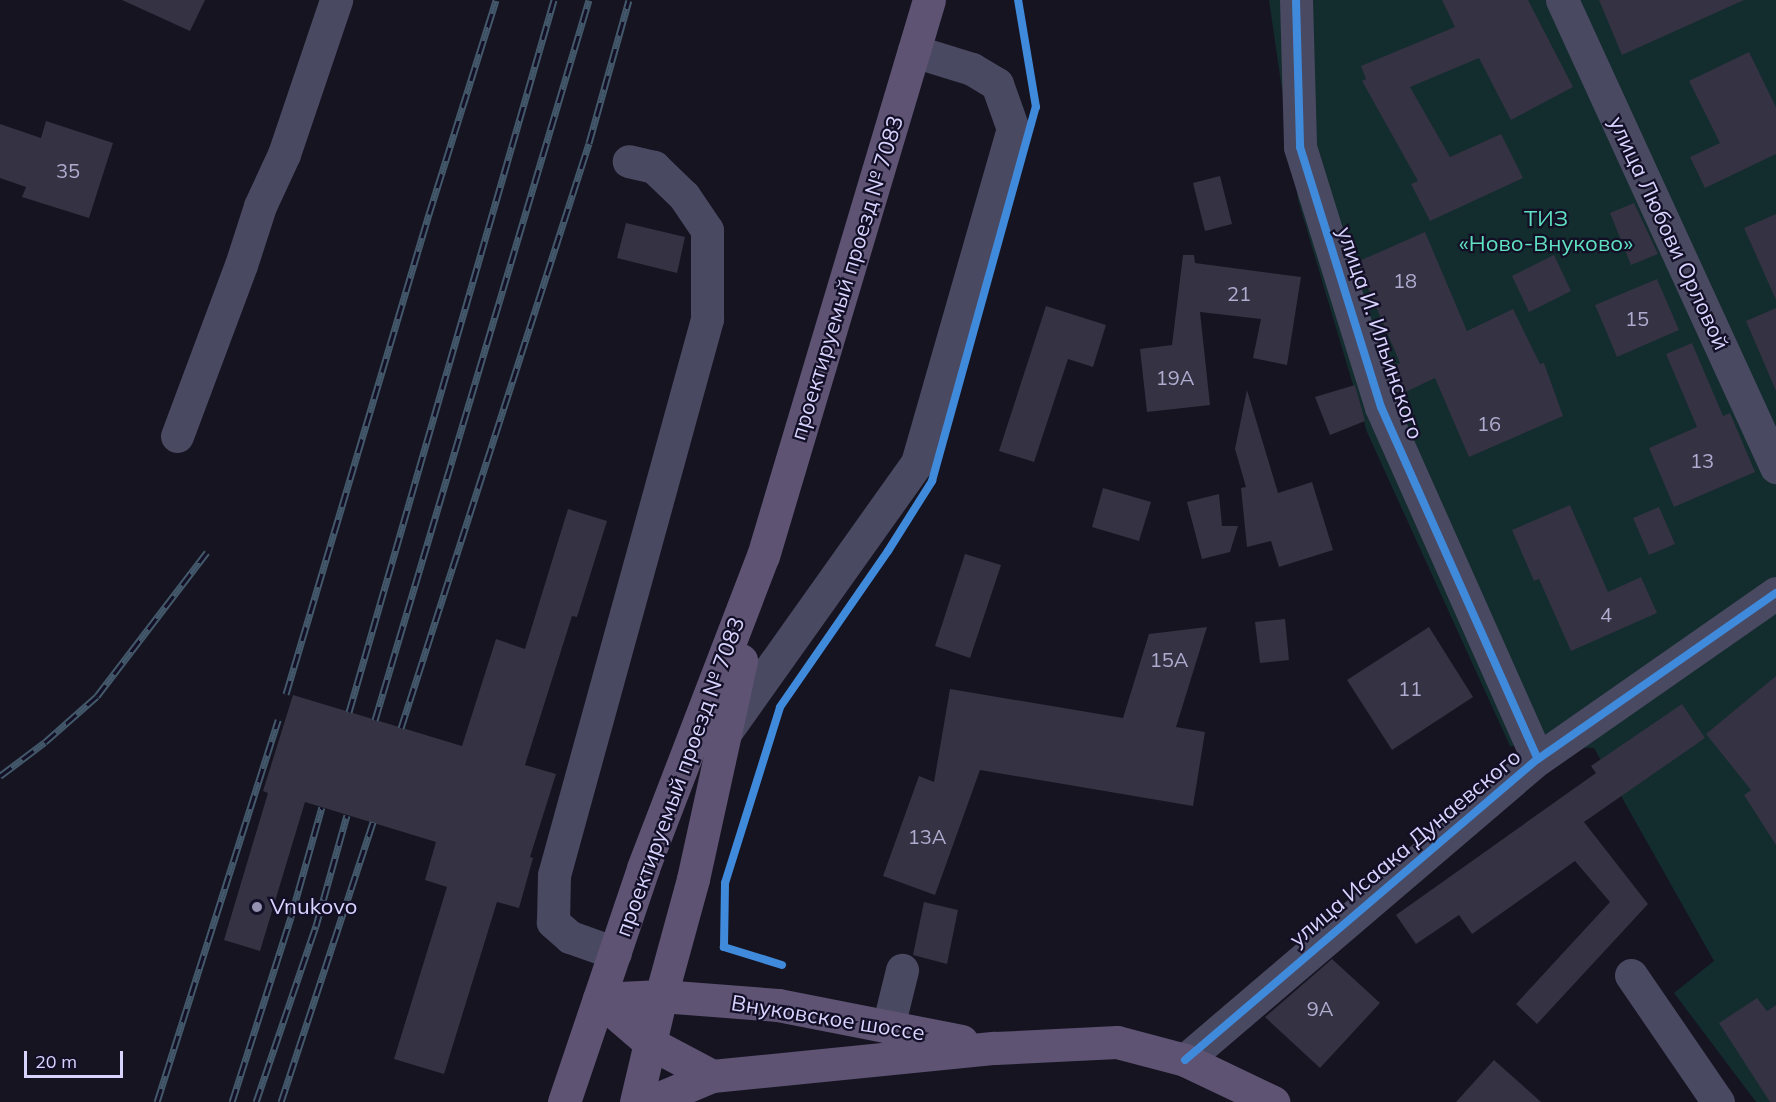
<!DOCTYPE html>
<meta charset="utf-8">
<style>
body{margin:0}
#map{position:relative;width:1776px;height:1102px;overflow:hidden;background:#161421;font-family:Mulish,sans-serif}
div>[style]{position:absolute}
.green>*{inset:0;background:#132c2d}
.building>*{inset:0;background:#343243}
.minor>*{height:33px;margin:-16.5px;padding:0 16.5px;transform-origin:16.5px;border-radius:16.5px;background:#4a4962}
.major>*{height:33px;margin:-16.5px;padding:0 16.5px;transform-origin:16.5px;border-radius:16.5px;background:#5e5373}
.rail>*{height:7px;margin-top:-3.5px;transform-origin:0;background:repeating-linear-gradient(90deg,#130f26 0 14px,#43596b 0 28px);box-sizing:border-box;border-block:2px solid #43596b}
.cycleway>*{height:8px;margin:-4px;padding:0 4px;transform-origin:4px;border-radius:4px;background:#408adc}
.dots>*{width:16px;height:16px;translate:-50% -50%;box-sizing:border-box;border:3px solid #130f26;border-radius:50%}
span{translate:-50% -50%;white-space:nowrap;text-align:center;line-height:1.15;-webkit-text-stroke:4.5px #130f26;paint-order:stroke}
.number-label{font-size:20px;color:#b0acd0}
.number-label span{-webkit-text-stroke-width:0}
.park-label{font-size:22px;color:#5fe0c0}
.street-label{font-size:22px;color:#d9d4ff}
.poi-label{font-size:22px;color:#d9d4ff}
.left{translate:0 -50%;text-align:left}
.scale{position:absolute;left:24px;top:1051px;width:99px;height:27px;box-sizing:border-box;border:3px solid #d9d4ff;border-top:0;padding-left:8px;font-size:18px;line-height:21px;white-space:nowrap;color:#d9d4ff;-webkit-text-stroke:4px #130f26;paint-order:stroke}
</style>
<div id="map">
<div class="green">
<i style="clip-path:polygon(1269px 0,1776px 0,1776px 1102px,1756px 1102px,1674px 993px,1714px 961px,1594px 748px,1510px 746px,1367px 432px,1298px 200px)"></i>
</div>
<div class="building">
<i style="clip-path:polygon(122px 0,205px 0,190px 31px)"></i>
<i style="clip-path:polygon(1442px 0,1528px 0,1573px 87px,1511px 120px,1479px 58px,1410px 87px,1450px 157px,1501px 134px,1523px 178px,1430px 221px,1411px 184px,1418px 181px,1362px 81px,1366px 79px,1361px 66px,1455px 27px)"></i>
<i style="clip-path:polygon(1599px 0,1744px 0,1622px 55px)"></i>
<i style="clip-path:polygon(1749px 52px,1776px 107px,1776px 154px,1705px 188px,1690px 157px,1720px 143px,1689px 81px)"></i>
<i style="clip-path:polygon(46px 121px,113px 143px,89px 218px,22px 197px,26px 187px,0 178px,0 124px,41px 138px)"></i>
<i style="clip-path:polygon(1220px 176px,1232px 224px,1205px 231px,1193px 183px)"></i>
<i style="clip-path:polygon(1634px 203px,1658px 254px,1631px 265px,1610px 213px)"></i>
<i style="clip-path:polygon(1776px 214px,1776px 300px,1744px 228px)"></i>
<i style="clip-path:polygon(626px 223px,685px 237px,677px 273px,617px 258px)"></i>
<i style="clip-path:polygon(1425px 232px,1467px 331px,1513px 309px,1540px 364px,1544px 363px,1563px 416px,1469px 457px,1435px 378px,1397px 396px,1389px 369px,1400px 363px,1357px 262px)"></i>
<i style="clip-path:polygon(1183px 255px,1194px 255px,1195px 263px,1301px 277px,1287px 365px,1253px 358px,1261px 319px,1200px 312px,1210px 405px,1147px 412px,1140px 349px,1172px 345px)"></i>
<i style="clip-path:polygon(1554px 255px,1571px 291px,1529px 312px,1512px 276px)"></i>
<i style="clip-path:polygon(1657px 279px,1679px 330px,1617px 357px,1595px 305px)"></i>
<i style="clip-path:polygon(1046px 306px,1106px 325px,1093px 367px,1068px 359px,1034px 462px,999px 451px)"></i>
<i style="clip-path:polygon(1776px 308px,1776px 391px,1746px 321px)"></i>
<i style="clip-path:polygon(1692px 343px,1723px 416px,1730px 413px,1755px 472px,1674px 507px,1649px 448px,1697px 427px,1666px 354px)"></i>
<i style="clip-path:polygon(1355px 385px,1365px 421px,1330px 435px,1315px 397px)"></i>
<i style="clip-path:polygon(1247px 390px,1278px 493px,1312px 482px,1333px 550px,1279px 567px,1271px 541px,1247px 547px,1241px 488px,1246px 487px,1235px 449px)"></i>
<i style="clip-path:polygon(1103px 488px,1151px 502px,1139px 541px,1092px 527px)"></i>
<i style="clip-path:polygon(1219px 494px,1222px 526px,1238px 526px,1230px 552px,1202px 559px,1187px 502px)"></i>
<i style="clip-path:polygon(1570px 505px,1608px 592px,1641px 577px,1657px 613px,1571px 651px,1539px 579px,1534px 581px,1512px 530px)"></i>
<i style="clip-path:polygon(1659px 507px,1675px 544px,1649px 555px,1633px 518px)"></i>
<i style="clip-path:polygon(568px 509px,607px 521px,577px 617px,572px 616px,525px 765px,556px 774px,530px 857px,533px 858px,519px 908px,497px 902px,444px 1074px,394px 1059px,447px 887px,425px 880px,436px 842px,305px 802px,260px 951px,224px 940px,268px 793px,263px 791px,293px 695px,462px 746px,496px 639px,525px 649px)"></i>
<i style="clip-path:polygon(965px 554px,1001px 565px,970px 658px,935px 646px)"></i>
<i style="clip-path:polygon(1285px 619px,1289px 660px,1260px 663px,1255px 622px)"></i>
<i style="clip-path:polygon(1207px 627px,1176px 727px,1205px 732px,1193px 806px,980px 770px,935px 895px,883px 876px,919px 776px,934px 782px,950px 689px,1123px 718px,1149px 634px)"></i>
<i style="clip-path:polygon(1429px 627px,1473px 697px,1392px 750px,1347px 680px)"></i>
<i style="clip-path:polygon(1776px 676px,1776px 845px,1744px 795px,1751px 790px,1706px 734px)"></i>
<i style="clip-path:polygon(1682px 704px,1705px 738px,1584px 822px,1648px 904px,1537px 1024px,1516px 1004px,1610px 902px,1575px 861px,1472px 934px,1459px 915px,1416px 944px,1396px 915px,1596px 773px,1591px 766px)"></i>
<i style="clip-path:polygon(924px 902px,958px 910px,947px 964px,913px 955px)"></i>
<i style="clip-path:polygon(1332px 959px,1380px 1003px,1320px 1068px,1265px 1017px)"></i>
<i style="clip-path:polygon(1757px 998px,1767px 1011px,1776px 1005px,1776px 1102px,1770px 1102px,1719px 1023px)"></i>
<i style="clip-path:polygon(1494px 1060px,1541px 1102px,1456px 1102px)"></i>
</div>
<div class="minor">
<i style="left:1296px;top:0;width:147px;rotate:88.4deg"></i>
<i style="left:1300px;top:147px;width:272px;rotate:72.7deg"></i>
<i style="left:1381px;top:407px;width:385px;rotate:66deg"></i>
<i style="left:1562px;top:0;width:514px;rotate:65.38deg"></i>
<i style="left:177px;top:436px;width:183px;rotate:-69.5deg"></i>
<i style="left:241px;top:265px;width:62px;rotate:-72.1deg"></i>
<i style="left:260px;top:206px;width:57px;rotate:-65.2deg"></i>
<i style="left:284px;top:154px;width:163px;rotate:-71.3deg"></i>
<i style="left:725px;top:733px;width:331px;rotate:-54.6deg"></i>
<i style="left:917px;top:463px;width:348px;rotate:-74deg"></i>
<i style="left:1013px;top:129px;width:48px;rotate:-109.6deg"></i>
<i style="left:997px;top:84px;width:29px;rotate:-149deg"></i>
<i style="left:972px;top:69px;width:61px;rotate:-162.8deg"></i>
<i style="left:615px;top:953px;width:48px;rotate:-160.4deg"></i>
<i style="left:570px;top:937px;width:23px;rotate:-139deg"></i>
<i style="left:553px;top:922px;width:47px;rotate:-88.8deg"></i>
<i style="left:554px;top:875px;width:577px;rotate:-74.61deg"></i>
<i style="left:707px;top:319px;width:89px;rotate:-90deg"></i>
<i style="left:707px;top:230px;width:41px;rotate:-124.1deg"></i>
<i style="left:684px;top:196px;width:42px;rotate:-136deg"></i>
<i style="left:654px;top:167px;width:26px;rotate:-167deg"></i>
<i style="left:1631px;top:975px;width:154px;rotate:55.6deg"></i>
<i style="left:888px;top:1027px;width:59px;rotate:-76.2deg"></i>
<i style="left:1185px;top:1060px;width:464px;rotate:-40.5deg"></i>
<i style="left:1538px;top:759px;width:290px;rotate:-34.9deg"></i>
</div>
<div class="major">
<i style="left:599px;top:999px;width:62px;rotate:-2.8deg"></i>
<i style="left:661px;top:996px;width:117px;rotate:4.4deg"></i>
<i style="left:778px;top:1005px;width:187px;rotate:11.1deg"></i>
<i style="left:599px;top:999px;width:67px;rotate:40.8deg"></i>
<i style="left:650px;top:1043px;width:70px;rotate:28deg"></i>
<i style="left:564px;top:1102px;width:247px;rotate:-71.3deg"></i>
<i style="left:643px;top:868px;width:334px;rotate:-69deg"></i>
<i style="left:763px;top:556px;width:580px;rotate:-73.38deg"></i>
<i style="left:636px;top:1102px;width:109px;rotate:-76.7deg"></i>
<i style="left:661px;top:996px;width:121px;rotate:-74.7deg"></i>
<i style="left:693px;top:879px;width:224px;rotate:-77.6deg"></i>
<i style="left:650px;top:1102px;width:67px;rotate:-22.8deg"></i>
<i style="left:712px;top:1076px;width:284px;rotate:-5.7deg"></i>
<i style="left:995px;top:1048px;width:122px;rotate:-2.8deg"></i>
<i style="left:1117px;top:1042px;width:70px;rotate:14.8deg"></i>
<i style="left:1185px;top:1060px;width:98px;rotate:25.5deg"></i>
</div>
<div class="rail">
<i style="left:286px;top:694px;width:501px;rotate:-73.41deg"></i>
<i style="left:429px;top:214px;width:224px;rotate:-72.6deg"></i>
<i style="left:349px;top:712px;width:741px;rotate:-73.94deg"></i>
<i style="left:375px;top:720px;width:751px;rotate:-73.45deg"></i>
<i style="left:401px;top:728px;width:614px;rotate:-72.18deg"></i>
<i style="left:589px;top:143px;width:148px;rotate:-74.4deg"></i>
<i style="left:0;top:776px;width:56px;rotate:-37.1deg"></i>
<i style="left:45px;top:742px;width:69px;rotate:-41.5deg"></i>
<i style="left:97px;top:696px;width:181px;rotate:-52.6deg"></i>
<i style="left:157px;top:1102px;width:401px;rotate:-72.4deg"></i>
<i style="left:232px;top:1102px;width:194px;rotate:-72.3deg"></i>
<i style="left:291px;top:917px;width:114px;rotate:-74.3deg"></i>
<i style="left:256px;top:1102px;width:186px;rotate:-71.2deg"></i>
<i style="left:316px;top:926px;width:115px;rotate:-74.4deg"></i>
<i style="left:281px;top:1102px;width:295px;rotate:-71.8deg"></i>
</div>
<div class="cycleway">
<i style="left:1296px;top:0;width:147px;rotate:88.4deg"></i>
<i style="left:1300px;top:147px;width:272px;rotate:72.7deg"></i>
<i style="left:1381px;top:407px;width:385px;rotate:66deg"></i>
<i style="left:782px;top:965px;width:61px;rotate:-162.8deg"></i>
<i style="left:724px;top:947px;width:64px;rotate:-89.1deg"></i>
<i style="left:725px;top:883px;width:184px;rotate:-72.6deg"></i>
<i style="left:780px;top:707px;width:190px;rotate:-55.3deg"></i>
<i style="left:888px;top:551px;width:83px;rotate:-57.8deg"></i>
<i style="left:932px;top:481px;width:388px;rotate:-74.5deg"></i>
<i style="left:1036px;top:107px;width:109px;rotate:-99.5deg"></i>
<i style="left:1185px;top:1060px;width:464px;rotate:-40.5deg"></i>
<i style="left:1538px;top:759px;width:290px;rotate:-34.9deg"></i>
</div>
<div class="dots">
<i style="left:257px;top:907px;background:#9591b1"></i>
</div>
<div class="number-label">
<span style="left:68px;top:170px">35</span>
<span style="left:1405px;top:280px">18</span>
<span style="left:1239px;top:293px">21</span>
<span style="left:1637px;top:318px">15</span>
<span style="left:1175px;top:377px">19А</span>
<span style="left:1489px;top:423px">16</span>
<span style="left:1702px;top:460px">13</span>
<span style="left:1606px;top:614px">4</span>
<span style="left:1169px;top:659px">15А</span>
<span style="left:1410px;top:688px">11</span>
<span style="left:927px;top:836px">13А</span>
<span style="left:1320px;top:1008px">9А</span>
</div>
<div class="park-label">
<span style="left:1546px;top:231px">ТИЗ<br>«Ново-Внуково»</span>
</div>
<div class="street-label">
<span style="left:1669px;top:233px;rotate:65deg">улица Любови Орловой</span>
<span style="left:847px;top:278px;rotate:-73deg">проектируемый проезд № 7083</span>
<span style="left:1380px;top:333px;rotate:71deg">улица И. Ильинского</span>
<span style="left:680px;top:777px;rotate:-70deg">проектируемый проезд № 7083</span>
<span style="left:1405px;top:848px;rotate:-40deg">улица Исаака Дунаевского</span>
<span style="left:828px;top:1018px;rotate:9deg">Внуковское шоссе</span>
</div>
<div class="poi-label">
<span class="left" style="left:270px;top:907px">Vnukovo</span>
</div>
<div class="scale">20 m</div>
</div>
